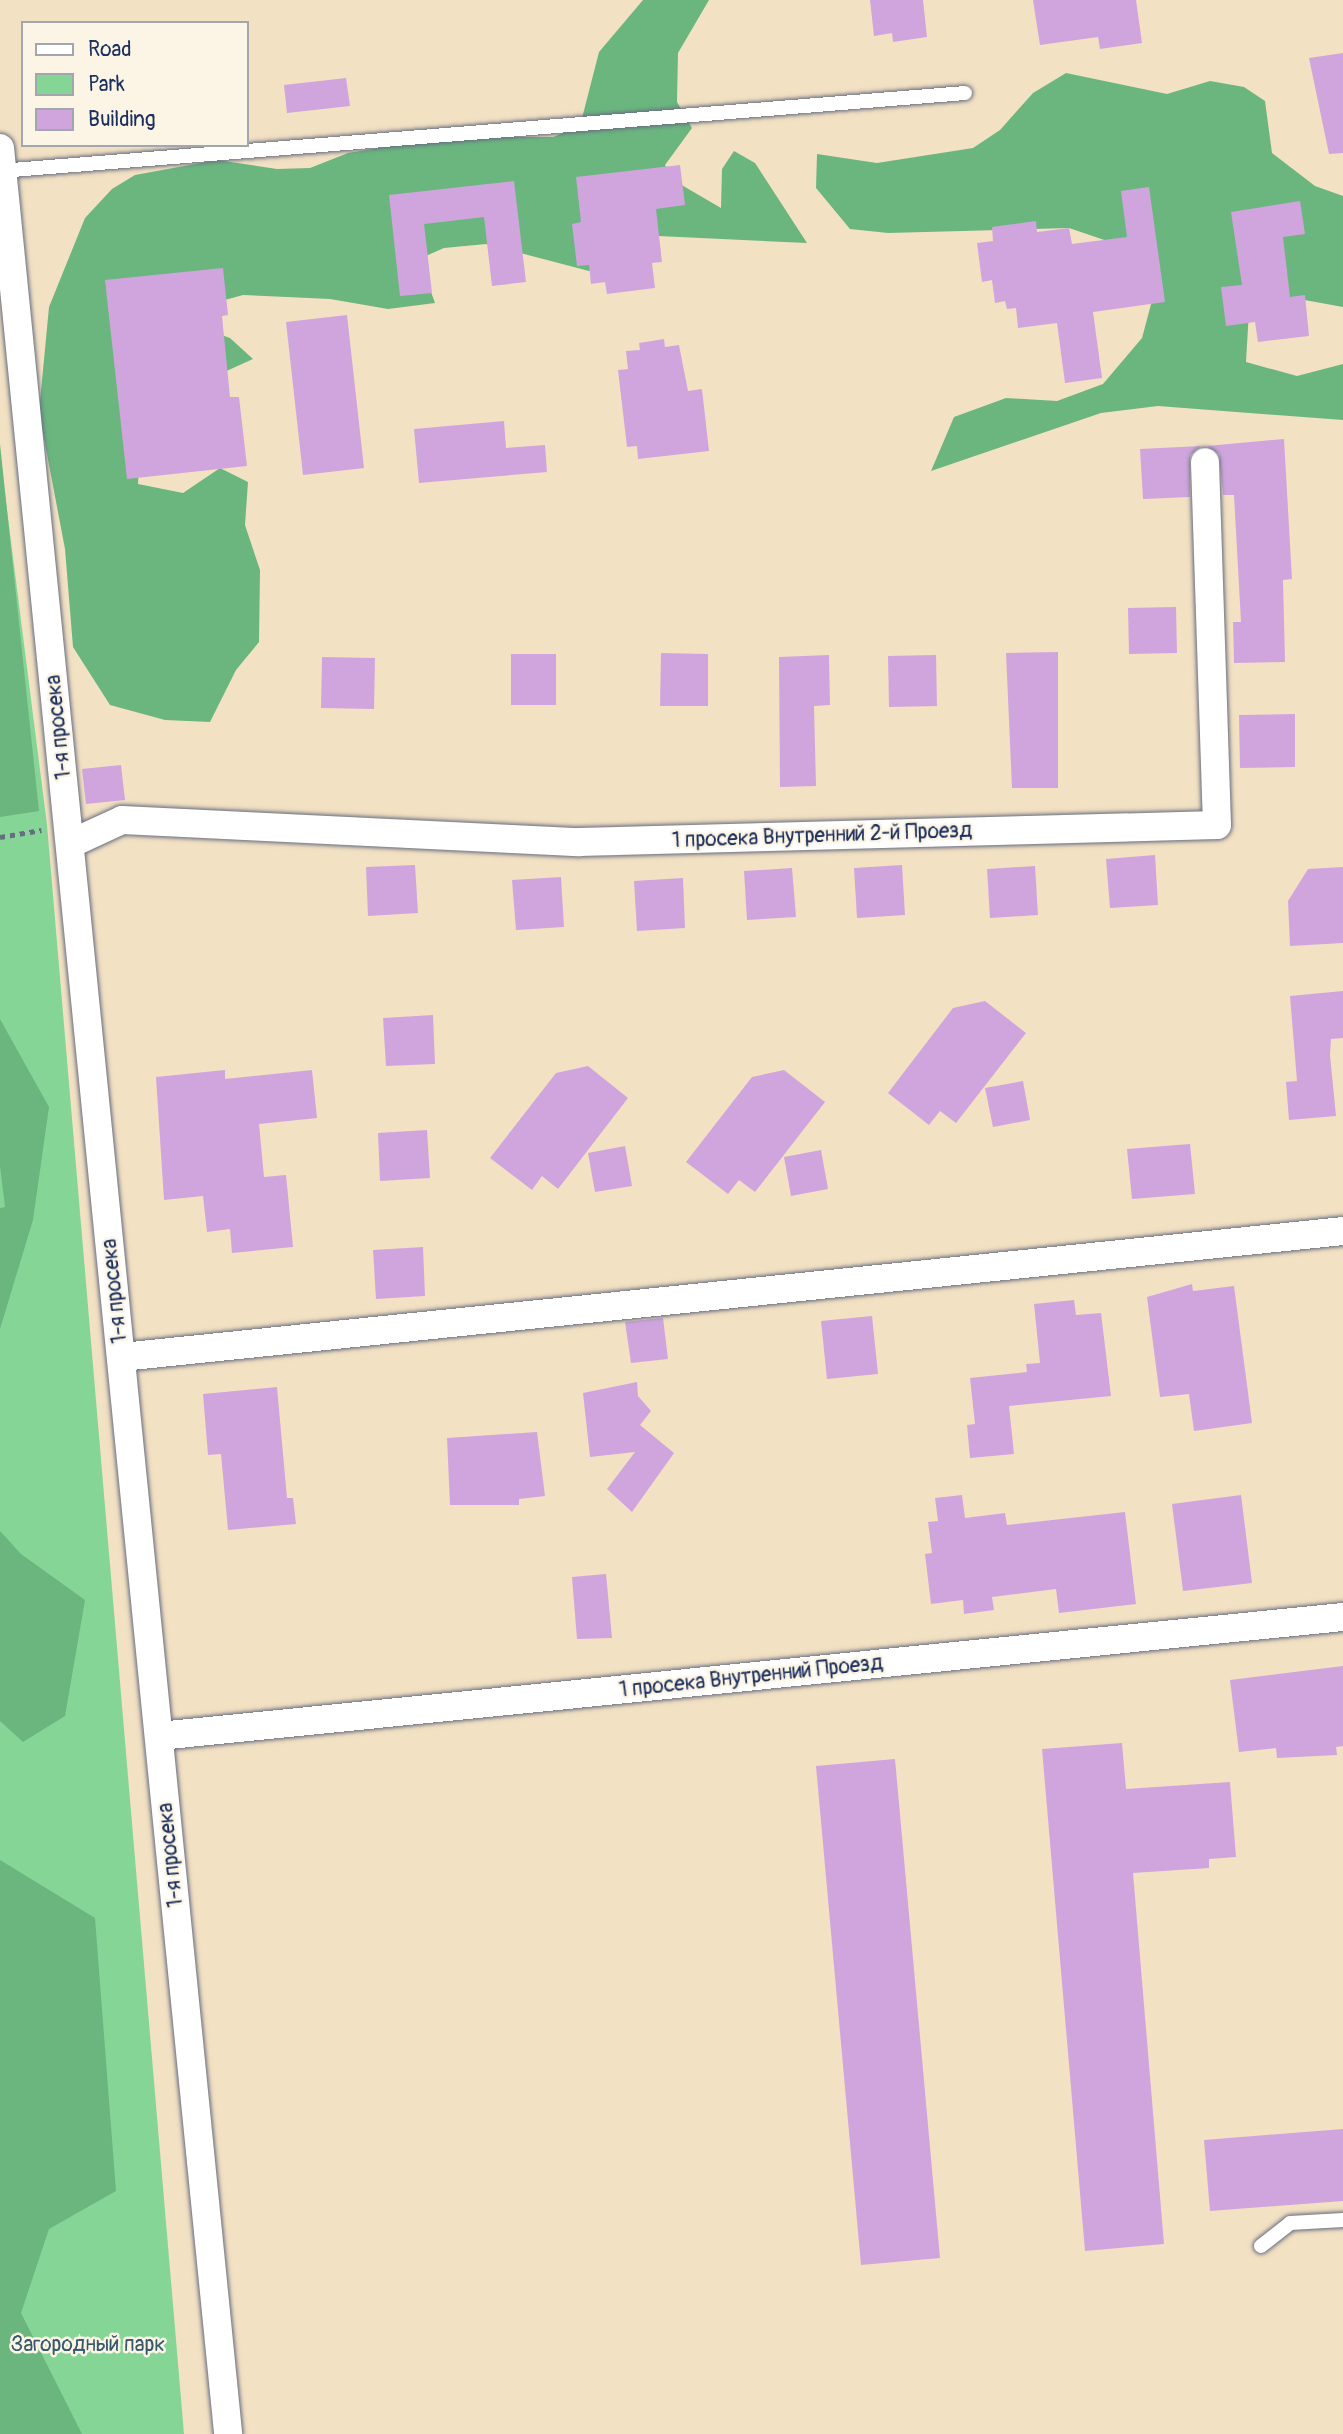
<!DOCTYPE html>
<meta charset="utf-8">
<style>
body{margin:0}
#map{position:relative;width:1343px;height:2434px;overflow:hidden;background:#f3e1c3;font-family:Pangolin,sans-serif}
div>[style]{position:absolute}
.green>*{inset:0;background:#84d596}
.forest>*{inset:0;background:#6bb67f}
.building>*{inset:0;background:#d0a5de}
.path>*{height:4.5px;margin-top:-2.25px;transform-origin:0;background:repeating-linear-gradient(90deg,#676d81 0 5px,transparent 0 10px)}
.roads{filter:drop-shadow(0 0 2px #676d81) drop-shadow(0 0 2px #676d81)}
.lane>*{height:14px;margin:-7px;padding:0 7px;transform-origin:7px;border-radius:7px;background:#fff}
.street>*{height:28px;margin:-14px;padding:0 14px;transform-origin:14px;border-radius:14px;background:#fff}
span{translate:-50% -50%;white-space:nowrap;text-align:center;line-height:1.15;-webkit-text-stroke:5px #fcf5e5;paint-order:stroke}
.street-label{font-size:21px;color:#1b2f5e}
.park-label{font-size:21px;color:#35586c}
.legend{position:absolute;left:21px;top:21px;width:228px;height:126px;box-sizing:border-box;background:#fcf5e5;border:2px solid #a2a6af;margin:0;padding:9px 12px;list-style:none;font-size:21px;color:#1b2f5e}
.legend li{display:flex;align-items:center;gap:14px;height:35px}
.legend b{width:35px;border:2px solid #a2a6af}
</style>
<div id="map">
<div class="green">
<i style="clip-path:polygon(0 455px,47px 825px,184px 2434px,0 2434px)"></i>
</div>
<div class="forest">
<i style="clip-path:polygon(643px 0,709px 0,678px 53px,677px 102px,692px 128px,665px 165px,673px 180px,721px 208px,722px 169px,734px 151px,755px 163px,807px 243px,637px 235px,589px 271px,486px 244px,444px 248px,419px 259px,435px 303px,388px 309px,330px 299px,243px 295px,167px 316px,230px 338px,253px 359px,189px 388px,141px 421px,138px 484px,183px 493px,220px 468px,248px 482px,245px 525px,260px 570px,259px 642px,236px 670px,210px 722px,165px 720px,110px 705px,73px 647px,65px 549px,39px 412px,49px 307px,85px 218px,112px 189px,135px 175px,217px 160px,277px 169px,310px 168px,348px 153px,446px 137px,553px 137px,580px 126px,599px 52px)"></i>
<i style="clip-path:polygon(1066px 73px,1167px 94px,1210px 81px,1244px 87px,1265px 101px,1272px 153px,1315px 186px,1343px 196px,1343px 307px,1299px 299px,1249px 311px,1246px 362px,1297px 376px,1343px 364px,1343px 420px,1158px 406px,1101px 413px,931px 471px,954px 417px,1006px 398px,1057px 401px,1103px 384px,1142px 338px,1154px 293px,1116px 244px,1069px 228px,888px 233px,850px 229px,816px 188px,817px 154px,877px 163px,973px 148px,1000px 130px,1033px 93px)"></i>
<i style="clip-path:polygon(0 444px,39px 811px,0 817px)"></i>
<i style="clip-path:polygon(0 1019px,49px 1107px,33px 1220px,0 1329px,0 1208px,5px 1207px,0 1166px)"></i>
<i style="clip-path:polygon(0 1531px,21px 1554px,85px 1600px,65px 1716px,23px 1742px,0 1721px)"></i>
<i style="clip-path:polygon(0 1860px,95px 1918px,116px 2191px,49px 2229px,21px 2313px,82px 2434px,0 2434px)"></i>
</div>
<div class="building">
<i style="clip-path:polygon(870px 0,923px 0,927px 37px,893px 42px,892px 33px,874px 36px)"></i>
<i style="clip-path:polygon(1033px 0,1136px 0,1142px 43px,1100px 49px,1098px 37px,1040px 45px)"></i>
<i style="clip-path:polygon(1343px 53px,1343px 153px,1329px 154px,1309px 58px)"></i>
<i style="clip-path:polygon(346px 78px,350px 106px,287px 113px,284px 85px)"></i>
<i style="clip-path:polygon(680px 165px,685px 205px,656px 209px,662px 262px,652px 263px,655px 288px,607px 294px,605px 282px,591px 284px,589px 265px,577px 266px,572px 224px,581px 222px,576px 177px)"></i>
<i style="clip-path:polygon(514px 181px,526px 282px,492px 286px,484px 217px,424px 224px,432px 293px,400px 296px,389px 195px)"></i>
<i style="clip-path:polygon(1149px 187px,1165px 302px,1093px 312px,1102px 378px,1065px 383px,1057px 323px,1018px 328px,1016px 308px,1007px 309px,1005px 301px,995px 303px,992px 280px,982px 282px,977px 243px,993px 241px,992px 227px,1036px 221px,1037px 232px,1069px 228px,1072px 244px,1127px 237px,1121px 191px)"></i>
<i style="clip-path:polygon(1300px 201px,1305px 234px,1283px 237px,1290px 297px,1305px 295px,1309px 336px,1258px 342px,1255px 322px,1226px 326px,1221px 287px,1242px 285px,1231px 212px)"></i>
<i style="clip-path:polygon(223px 268px,228px 315px,222px 316px,230px 397px,239px 397px,247px 466px,127px 479px,105px 280px)"></i>
<i style="clip-path:polygon(347px 315px,364px 468px,303px 475px,286px 322px)"></i>
<i style="clip-path:polygon(664px 339px,665px 347px,679px 345px,688px 391px,702px 389px,709px 451px,638px 459px,637px 446px,627px 447px,618px 370px,628px 369px,626px 351px,640px 350px,639px 343px)"></i>
<i style="clip-path:polygon(504px 421px,506px 448px,545px 445px,547px 472px,419px 483px,414px 429px)"></i>
<i style="clip-path:polygon(1284px 439px,1292px 579px,1283px 580px,1285px 662px,1234px 663px,1233px 622px,1241px 622px,1234px 495px,1223px 495px,1219px 454px,1207px 446px)"></i>
<i style="clip-path:polygon(1201px 446px,1190px 455px,1190px 497px,1143px 499px,1140px 449px)"></i>
<i style="clip-path:polygon(1176px 607px,1177px 653px,1129px 654px,1128px 608px)"></i>
<i style="clip-path:polygon(1058px 652px,1058px 788px,1012px 788px,1006px 653px)"></i>
<i style="clip-path:polygon(661px 653px,708px 654px,708px 706px,660px 706px)"></i>
<i style="clip-path:polygon(511px 654px,556px 654px,556px 705px,511px 705px)"></i>
<i style="clip-path:polygon(829px 655px,830px 705px,814px 706px,816px 786px,780px 787px,779px 657px)"></i>
<i style="clip-path:polygon(936px 655px,937px 706px,889px 707px,888px 656px)"></i>
<i style="clip-path:polygon(322px 657px,375px 658px,374px 709px,321px 708px)"></i>
<i style="clip-path:polygon(1295px 714px,1295px 767px,1240px 768px,1239px 715px)"></i>
<i style="clip-path:polygon(121px 765px,125px 800px,86px 804px,82px 769px)"></i>
<i style="clip-path:polygon(1155px 855px,1158px 905px,1110px 908px,1106px 859px)"></i>
<i style="clip-path:polygon(415px 865px,418px 913px,368px 916px,366px 867px)"></i>
<i style="clip-path:polygon(902px 865px,905px 915px,857px 918px,854px 868px)"></i>
<i style="clip-path:polygon(1035px 866px,1038px 915px,990px 918px,987px 869px)"></i>
<i style="clip-path:polygon(1343px 867px,1343px 943px,1290px 946px,1288px 901px,1308px 869px)"></i>
<i style="clip-path:polygon(792px 868px,796px 917px,747px 920px,744px 871px)"></i>
<i style="clip-path:polygon(561px 877px,564px 927px,516px 930px,512px 880px)"></i>
<i style="clip-path:polygon(683px 878px,685px 928px,637px 931px,634px 881px)"></i>
<i style="clip-path:polygon(1343px 991px,1343px 1038px,1331px 1039px,1330px 1055px,1336px 1116px,1289px 1120px,1286px 1082px,1297px 1081px,1290px 996px)"></i>
<i style="clip-path:polygon(985px 1001px,1026px 1033px,956px 1123px,940px 1111px,929px 1125px,888px 1093px,953px 1008px)"></i>
<i style="clip-path:polygon(433px 1015px,435px 1064px,386px 1066px,383px 1018px)"></i>
<i style="clip-path:polygon(588px 1066px,628px 1098px,558px 1189px,542px 1176px,532px 1190px,490px 1158px,556px 1073px)"></i>
<i style="clip-path:polygon(225px 1070px,225px 1079px,312px 1070px,317px 1118px,259px 1124px,264px 1177px,286px 1175px,293px 1247px,232px 1253px,230px 1229px,207px 1232px,203px 1196px,164px 1200px,156px 1077px)"></i>
<i style="clip-path:polygon(784px 1070px,825px 1102px,755px 1192px,739px 1180px,728px 1194px,686px 1162px,752px 1077px)"></i>
<i style="clip-path:polygon(1023px 1081px,1030px 1120px,993px 1127px,985px 1088px)"></i>
<i style="clip-path:polygon(427px 1130px,430px 1178px,380px 1181px,378px 1133px)"></i>
<i style="clip-path:polygon(1190px 1144px,1195px 1194px,1132px 1199px,1127px 1149px)"></i>
<i style="clip-path:polygon(625px 1146px,632px 1186px,595px 1192px,588px 1153px)"></i>
<i style="clip-path:polygon(821px 1150px,828px 1189px,791px 1196px,784px 1157px)"></i>
<i style="clip-path:polygon(423px 1247px,425px 1296px,376px 1299px,373px 1250px)"></i>
<i style="clip-path:polygon(1192px 1284px,1193px 1291px,1234px 1286px,1252px 1423px,1194px 1431px,1189px 1394px,1160px 1397px,1147px 1297px)"></i>
<i style="clip-path:polygon(1074px 1300px,1076px 1315px,1101px 1313px,1111px 1396px,1009px 1406px,1014px 1454px,970px 1458px,967px 1425px,975px 1424px,970px 1378px,1027px 1372px,1026px 1364px,1040px 1363px,1034px 1304px)"></i>
<i style="clip-path:polygon(872px 1316px,878px 1374px,827px 1379px,821px 1321px)"></i>
<i style="clip-path:polygon(663px 1318px,668px 1359px,631px 1363px,625px 1322px)"></i>
<i style="clip-path:polygon(637px 1382px,638px 1396px,651px 1411px,640px 1425px,674px 1453px,632px 1512px,607px 1489px,635px 1452px,590px 1457px,583px 1393px)"></i>
<i style="clip-path:polygon(277px 1387px,287px 1498px,293px 1498px,296px 1524px,228px 1530px,221px 1454px,208px 1455px,203px 1394px)"></i>
<i style="clip-path:polygon(537px 1432px,545px 1496px,519px 1499px,519px 1505px,450px 1505px,447px 1438px)"></i>
<i style="clip-path:polygon(962px 1495px,965px 1518px,1005px 1513px,1007px 1525px,1125px 1512px,1136px 1604px,1059px 1613px,1056px 1589px,992px 1597px,994px 1610px,964px 1614px,963px 1600px,931px 1604px,925px 1554px,932px 1553px,928px 1522px,938px 1521px,935px 1498px)"></i>
<i style="clip-path:polygon(1241px 1495px,1252px 1583px,1183px 1591px,1172px 1504px)"></i>
<i style="clip-path:polygon(606px 1574px,612px 1638px,577px 1639px,572px 1577px)"></i>
<i style="clip-path:polygon(1343px 1666px,1343px 1746px,1336px 1747px,1337px 1755px,1277px 1758px,1276px 1748px,1239px 1752px,1230px 1680px)"></i>
<i style="clip-path:polygon(1122px 1743px,1126px 1789px,1230px 1782px,1236px 1857px,1209px 1859px,1209px 1868px,1133px 1873px,1164px 2244px,1085px 2251px,1042px 1749px)"></i>
<i style="clip-path:polygon(895px 1759px,940px 2258px,861px 2265px,816px 1766px)"></i>
<i style="clip-path:polygon(1343px 2129px,1343px 2201px,1210px 2211px,1204px 2140px)"></i>
</div>
<div class="path">
<i style="left:0;top:837px;width:42px;rotate:-9.7deg"></i>
</div>
<div class="roads">
<div class="lane">
<i style="left:0;top:171px;width:968px;rotate:-4.62deg"></i>
<i style="left:1261px;top:2246px;width:37px;rotate:-38deg"></i>
<i style="left:1290px;top:2223px;width:53px;rotate:-3.2deg"></i>
</div>
<div class="street">
<i style="left:0;top:148px;width:2297px;rotate:84.3deg"></i>
<i style="left:70px;top:844px;width:57px;rotate:-24.8deg"></i>
<i style="left:122px;top:820px;width:457px;rotate:2.8deg"></i>
<i style="left:578px;top:842px;width:639px;rotate:-1.52deg"></i>
<i style="left:1217px;top:825px;width:363px;rotate:-91.9deg"></i>
<i style="left:122px;top:1357px;width:1227px;rotate:-5.89deg"></i>
<i style="left:159px;top:1736px;width:1190px;rotate:-5.74deg"></i>
</div>
</div>
<div class="street-label">
<span style="left:59px;top:727px;rotate:-96deg">1-я просека</span>
<span style="left:822px;top:836px;rotate:-2deg">1 просека Внутренний 2-й Проезд</span>
<span style="left:115px;top:1291px;rotate:-96deg">1-я просека</span>
<span style="left:751px;top:1677px;rotate:-6deg">1 просека Внутренний Проезд</span>
<span style="left:171px;top:1855px;rotate:-96deg">1-я просека</span>
</div>
<div class="park-label">
<span style="left:88px;top:2345px">Загородный парк</span>
</div>
<ul class="legend">
<li><b style="height:9px;background:#fff"></b>Road</li>
<li><b style="height:19px;background:#84d596"></b>Park</li>
<li><b style="height:19px;background:#d0a5de"></b>Building</li>
</ul>
</div>
